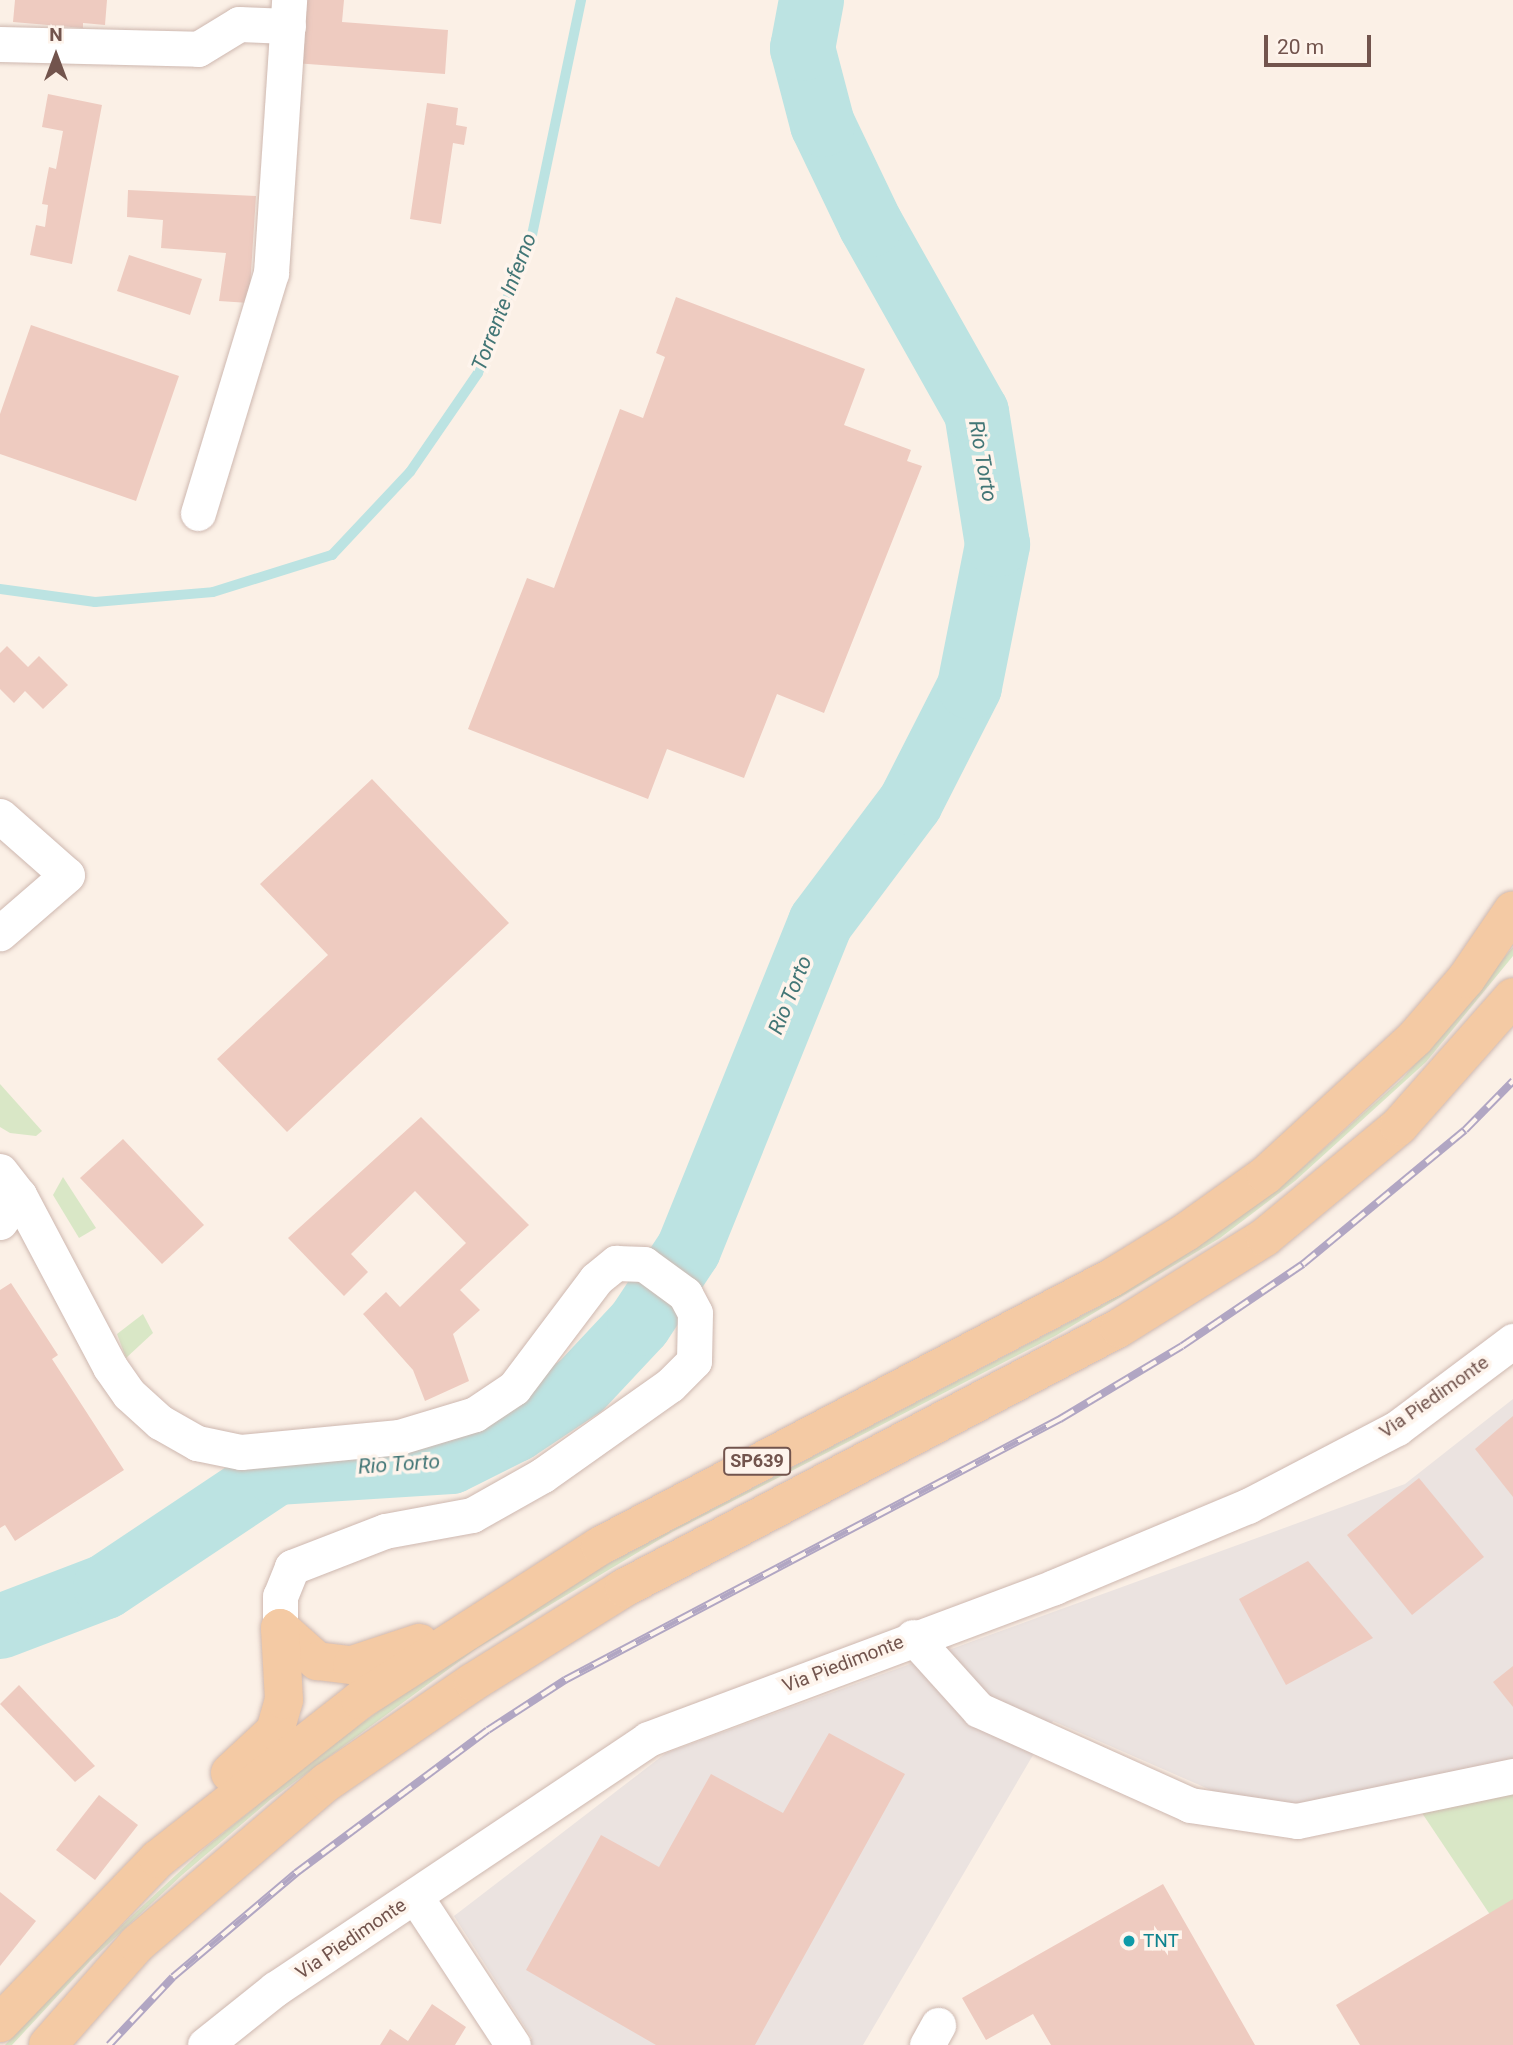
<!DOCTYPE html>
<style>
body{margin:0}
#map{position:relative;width:1513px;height:2045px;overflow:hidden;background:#fbf0e6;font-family:Roboto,sans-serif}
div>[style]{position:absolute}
.industrial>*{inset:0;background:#ebe3e0}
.green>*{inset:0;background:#d9e7c6}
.stream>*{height:10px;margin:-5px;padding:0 5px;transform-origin:5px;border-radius:5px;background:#bce3e2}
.river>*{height:65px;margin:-32.5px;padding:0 32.5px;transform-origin:32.5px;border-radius:32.5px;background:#bce3e2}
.building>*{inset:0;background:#eecbc0}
.roads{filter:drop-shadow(0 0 2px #ceb8b0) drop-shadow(0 0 2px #ceb8b0)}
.minor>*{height:35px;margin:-17.5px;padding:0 17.5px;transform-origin:17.5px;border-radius:17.5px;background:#fff}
.major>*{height:38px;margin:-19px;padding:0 19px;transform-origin:19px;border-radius:19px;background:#f4caa4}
.rail>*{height:8px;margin-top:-4px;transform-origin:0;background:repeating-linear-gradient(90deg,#fef4ec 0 16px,#b1a6c3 0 32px);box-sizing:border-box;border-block:2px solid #b1a6c3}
.dots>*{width:19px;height:19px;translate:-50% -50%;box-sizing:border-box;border:4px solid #fef4ec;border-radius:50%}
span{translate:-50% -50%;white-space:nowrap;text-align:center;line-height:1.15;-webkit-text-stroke:7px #fef4ec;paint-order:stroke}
.shield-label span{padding:2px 5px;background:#fef4ec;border:2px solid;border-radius:5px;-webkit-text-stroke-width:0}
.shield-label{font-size:18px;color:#72544d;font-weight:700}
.street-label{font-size:19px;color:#72544d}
.culture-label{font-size:19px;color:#0d838f}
.left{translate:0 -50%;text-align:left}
.water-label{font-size:21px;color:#427676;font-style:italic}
.north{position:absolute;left:21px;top:21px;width:70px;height:70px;-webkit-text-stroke:5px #fef4ec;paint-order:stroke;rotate:0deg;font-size:19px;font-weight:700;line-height:28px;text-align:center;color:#72544d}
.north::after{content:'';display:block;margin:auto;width:24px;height:32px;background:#72544d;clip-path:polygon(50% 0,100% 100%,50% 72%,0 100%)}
.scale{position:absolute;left:1264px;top:35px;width:107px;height:32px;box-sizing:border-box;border:4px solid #72544d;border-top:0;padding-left:9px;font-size:21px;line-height:24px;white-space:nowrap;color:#72544d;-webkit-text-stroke:5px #fef4ec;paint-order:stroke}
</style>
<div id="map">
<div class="industrial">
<i style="clip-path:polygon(1513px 1399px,1513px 1786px,1268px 1815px,1053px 1721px,863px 2045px,527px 2045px,532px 2038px,454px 1916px,666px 1753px,1405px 1484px)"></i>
</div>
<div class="green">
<i style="clip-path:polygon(1513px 947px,1513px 956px,1426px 1062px,1295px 1181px,1220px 1238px,1055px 1336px,672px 1532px,476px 1649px,270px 1800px,182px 1875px,90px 1961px,12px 2045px,5px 2045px,91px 1954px,205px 1848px,335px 1742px,428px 1676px,590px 1573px,1104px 1304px,1224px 1228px,1301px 1169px,1403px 1078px)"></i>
<i style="clip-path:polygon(0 1084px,42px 1131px,36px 1136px,10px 1133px,0 1127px)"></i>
<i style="clip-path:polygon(63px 1177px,96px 1228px,79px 1238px,53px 1195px)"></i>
<i style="clip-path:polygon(143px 1314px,153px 1333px,126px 1358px,117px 1334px)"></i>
<i style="clip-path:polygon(1513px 1786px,1513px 1949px,1420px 1810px)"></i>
</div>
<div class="stream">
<i style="left:0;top:589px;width:96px;rotate:7.8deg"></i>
<i style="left:95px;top:602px;width:118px;rotate:-4.8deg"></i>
<i style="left:213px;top:592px;width:125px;rotate:-17.3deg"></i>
<i style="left:332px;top:555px;width:114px;rotate:-46.8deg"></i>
<i style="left:410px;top:472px;width:120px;rotate:-55.5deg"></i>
<i style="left:478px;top:373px;width:148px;rotate:-68.6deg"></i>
<i style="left:532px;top:235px;width:240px;rotate:-78.2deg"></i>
</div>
<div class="river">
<i style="left:0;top:1626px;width:112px;rotate:-20.9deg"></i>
<i style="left:105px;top:1586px;width:206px;rotate:-33.7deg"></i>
<i style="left:276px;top:1472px;width:175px;rotate:-3.6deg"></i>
<i style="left:451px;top:1461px;width:72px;rotate:-26.6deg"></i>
<i style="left:515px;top:1429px;width:79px;rotate:-33.7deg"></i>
<i style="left:581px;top:1385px;width:85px;rotate:-46.9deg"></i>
<i style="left:639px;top:1323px;width:89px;rotate:-56.5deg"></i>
<i style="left:688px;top:1249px;width:353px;rotate:-68deg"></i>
<i style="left:820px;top:922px;width:150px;rotate:-53.1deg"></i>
<i style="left:910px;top:802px;width:130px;rotate:-63deg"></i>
<i style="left:969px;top:686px;width:145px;rotate:-78.8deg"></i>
<i style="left:997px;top:544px;width:134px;rotate:-99deg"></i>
<i style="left:976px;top:412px;width:216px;rotate:-119.4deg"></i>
<i style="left:870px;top:224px;width:111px;rotate:-115.6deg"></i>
<i style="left:822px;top:124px;width:79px;rotate:-104.7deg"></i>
<i style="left:802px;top:48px;width:49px;rotate:-79.4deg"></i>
</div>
<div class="building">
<i style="clip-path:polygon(15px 0,107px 0,105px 25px,83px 23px,83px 28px,13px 22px)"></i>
<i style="clip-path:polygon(299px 0,344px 0,342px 22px,448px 30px,445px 74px,294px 63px)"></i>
<i style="clip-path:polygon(48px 94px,102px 105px,72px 264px,30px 255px,36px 225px,45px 227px,48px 205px,42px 204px,49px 167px,56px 169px,63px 131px,42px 127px)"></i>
<i style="clip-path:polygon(427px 103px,458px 108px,456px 125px,467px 127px,464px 145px,453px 143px,441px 224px,410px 219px)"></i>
<i style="clip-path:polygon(128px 190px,256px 196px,249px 303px,219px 301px,226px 253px,161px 248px,163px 220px,127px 217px)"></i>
<i style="clip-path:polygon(129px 255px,202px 279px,190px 315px,117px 291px)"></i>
<i style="clip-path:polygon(676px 297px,865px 369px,844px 425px,911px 450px,907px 461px,922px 466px,824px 713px,777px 694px,744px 778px,667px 749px,648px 799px,468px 729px,527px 578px,554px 588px,620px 409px,643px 418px,665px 357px,656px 353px)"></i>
<i style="clip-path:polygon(31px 325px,179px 376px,136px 501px,0 454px,0 414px)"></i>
<i style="clip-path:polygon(7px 646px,28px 667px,39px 656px,68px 685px,43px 709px,25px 691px,14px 703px,0 689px,0 653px)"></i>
<i style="clip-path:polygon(372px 779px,509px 923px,287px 1132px,217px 1059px,328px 955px,260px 884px)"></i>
<i style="clip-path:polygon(421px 1117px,529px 1225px,460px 1290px,480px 1310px,453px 1334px,469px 1381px,425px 1401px,413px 1370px,363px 1314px,386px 1292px,400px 1307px,466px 1243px,415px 1191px,351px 1254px,368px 1272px,344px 1296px,288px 1238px)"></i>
<i style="clip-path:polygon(123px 1139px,204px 1225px,162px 1264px,80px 1178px)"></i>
<i style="clip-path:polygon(11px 1283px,58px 1355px,52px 1359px,124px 1470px,15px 1541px,5px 1525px,0 1528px,0 1290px)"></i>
<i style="clip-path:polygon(1513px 1416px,1513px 1497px,1475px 1449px)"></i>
<i style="clip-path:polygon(1419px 1478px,1484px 1557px,1412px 1615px,1347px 1535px)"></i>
<i style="clip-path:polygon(1308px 1561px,1373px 1638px,1286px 1685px,1239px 1599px)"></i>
<i style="clip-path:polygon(1513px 1666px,1513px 1707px,1493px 1682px)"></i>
<i style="clip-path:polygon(19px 1685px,95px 1766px,75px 1782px,0 1704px)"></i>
<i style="clip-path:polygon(829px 1733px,905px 1774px,755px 2045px,656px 2045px,526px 1970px,601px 1835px,659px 1867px,711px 1774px,783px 1813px)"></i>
<i style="clip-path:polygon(99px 1795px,138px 1825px,95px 1880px,56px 1850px)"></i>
<i style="clip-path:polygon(1163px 1884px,1255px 2045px,1051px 2045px,1033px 2014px,986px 2040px,962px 1998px)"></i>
<i style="clip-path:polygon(0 1892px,36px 1921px,0 1966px)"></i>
<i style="clip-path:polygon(1513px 1899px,1513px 2045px,1360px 2045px,1336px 2005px)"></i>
<i style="clip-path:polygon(432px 2004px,466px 2027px,455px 2045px,380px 2045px,390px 2029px,408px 2041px)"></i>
</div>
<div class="roads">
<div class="minor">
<i style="left:0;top:44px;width:198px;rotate:1.4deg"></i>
<i style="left:198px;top:49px;width:48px;rotate:-31.4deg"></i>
<i style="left:239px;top:24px;width:49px;rotate:2.3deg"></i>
<i style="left:198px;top:513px;width:251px;rotate:-73.1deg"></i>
<i style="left:271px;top:273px;width:274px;rotate:-86.2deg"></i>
<i style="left:0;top:816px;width:89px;rotate:41.4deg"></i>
<i style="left:67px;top:875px;width:89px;rotate:139.1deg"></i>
<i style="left:0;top:1171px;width:31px;rotate:52deg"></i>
<i style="left:19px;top:1195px;width:33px;rotate:125deg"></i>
<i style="left:19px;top:1195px;width:195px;rotate:62.1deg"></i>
<i style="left:110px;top:1367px;width:33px;rotate:55deg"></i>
<i style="left:129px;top:1394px;width:42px;rotate:42.1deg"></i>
<i style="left:160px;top:1422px;width:43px;rotate:29.6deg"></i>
<i style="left:197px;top:1443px;width:45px;rotate:11.6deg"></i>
<i style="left:241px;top:1452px;width:159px;rotate:-5.4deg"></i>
<i style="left:399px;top:1437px;width:79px;rotate:-16.8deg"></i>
<i style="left:475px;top:1414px;width:47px;rotate:-33.7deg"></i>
<i style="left:514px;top:1388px;width:136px;rotate:-53deg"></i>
<i style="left:596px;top:1279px;width:26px;rotate:-39deg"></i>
<i style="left:616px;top:1263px;width:28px;rotate:2deg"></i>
<i style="left:644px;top:1264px;width:51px;rotate:36.2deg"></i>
<i style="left:685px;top:1294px;width:21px;rotate:62deg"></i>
<i style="left:695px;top:1313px;width:48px;rotate:91.2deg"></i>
<i style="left:694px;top:1361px;width:34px;rotate:135deg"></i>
<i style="left:670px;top:1385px;width:156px;rotate:144.7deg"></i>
<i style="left:543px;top:1475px;width:81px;rotate:150.6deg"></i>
<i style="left:472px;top:1515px;width:88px;rotate:169.6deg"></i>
<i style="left:385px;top:1531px;width:100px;rotate:158.8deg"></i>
<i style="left:292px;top:1567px;width:31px;rotate:112deg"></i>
<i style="left:280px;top:1596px;width:32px;rotate:90deg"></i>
<i style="left:913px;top:1637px;width:98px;rotate:47.9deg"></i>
<i style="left:979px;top:1710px;width:231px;rotate:24.2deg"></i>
<i style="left:1190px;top:1805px;width:108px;rotate:8.5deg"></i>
<i style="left:1297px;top:1821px;width:221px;rotate:-11.8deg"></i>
<i style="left:415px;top:1896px;width:178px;rotate:56.7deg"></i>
<i style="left:205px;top:2045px;width:90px;rotate:-38.7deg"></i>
<i style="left:275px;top:1989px;width:449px;rotate:-33.8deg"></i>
<i style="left:648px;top:1739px;width:434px;rotate:-20.5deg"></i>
<i style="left:1054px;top:1587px;width:210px;rotate:-22.7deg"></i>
<i style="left:1248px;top:1506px;width:168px;rotate:-27.6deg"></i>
<i style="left:1397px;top:1428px;width:145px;rotate:-36.9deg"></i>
<i style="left:927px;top:2045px;width:23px;rotate:-61deg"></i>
</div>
<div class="major">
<i style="left:280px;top:1628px;width:50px;rotate:41.7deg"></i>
<i style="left:317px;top:1661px;width:35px;rotate:7deg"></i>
<i style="left:352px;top:1665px;width:71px;rotate:-18.2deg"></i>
<i style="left:230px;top:1773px;width:62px;rotate:-43deg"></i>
<i style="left:275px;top:1731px;width:32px;rotate:-74deg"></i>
<i style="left:284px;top:1700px;width:72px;rotate:-93.2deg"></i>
<i style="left:0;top:2023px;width:228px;rotate:-46.1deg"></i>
<i style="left:158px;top:1859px;width:257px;rotate:-38.2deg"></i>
<i style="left:360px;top:1700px;width:285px;rotate:-32.7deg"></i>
<i style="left:600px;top:1546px;width:579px;rotate:-27.67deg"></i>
<i style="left:1113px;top:1277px;width:86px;rotate:-31.7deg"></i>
<i style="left:1186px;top:1232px;width:98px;rotate:-35.5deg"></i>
<i style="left:1266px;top:1175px;width:202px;rotate:-42.6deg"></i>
<i style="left:1415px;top:1038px;width:78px;rotate:-49.2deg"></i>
<i style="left:1466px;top:979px;width:83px;rotate:-55.7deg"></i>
<i style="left:48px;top:2045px;width:135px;rotate:-48.6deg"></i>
<i style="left:137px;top:1944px;width:250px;rotate:-40.5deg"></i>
<i style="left:327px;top:1782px;width:177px;rotate:-34.4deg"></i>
<i style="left:473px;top:1682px;width:178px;rotate:-31.9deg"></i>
<i style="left:624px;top:1588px;width:559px;rotate:-27.71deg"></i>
<i style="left:1119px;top:1328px;width:172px;rotate:-31.9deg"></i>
<i style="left:1265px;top:1237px;width:174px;rotate:-39.6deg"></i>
<i style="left:1399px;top:1126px;width:172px;rotate:-48.5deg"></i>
</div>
</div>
<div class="rail">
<i style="left:109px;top:2045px;width:93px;rotate:-46.7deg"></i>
<i style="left:173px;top:1977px;width:161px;rotate:-40.2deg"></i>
<i style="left:296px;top:1873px;width:239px;rotate:-36.7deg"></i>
<i style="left:488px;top:1730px;width:92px;rotate:-33deg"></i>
<i style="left:565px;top:1680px;width:560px;rotate:-27.8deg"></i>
<i style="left:1060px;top:1419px;width:142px;rotate:-30.9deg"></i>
<i style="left:1182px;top:1346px;width:146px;rotate:-34.1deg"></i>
<i style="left:1303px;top:1264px;width:210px;rotate:-39.6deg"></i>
<i style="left:1465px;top:1130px;width:69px;rotate:-45.6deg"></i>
</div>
<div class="dots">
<i style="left:1129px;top:1941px;background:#0f9aa8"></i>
</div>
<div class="shield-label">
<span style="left:757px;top:1461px">SP639</span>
</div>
<div class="street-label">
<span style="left:1434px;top:1397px;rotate:-35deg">Via Piedimonte</span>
<span style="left:843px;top:1664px;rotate:-21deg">Via Piedimonte</span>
<span style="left:351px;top:1939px;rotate:-34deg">Via Piedimonte</span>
</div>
<div class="culture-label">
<span class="left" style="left:1143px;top:1941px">TNT</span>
</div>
<div class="water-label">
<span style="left:504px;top:302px;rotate:-69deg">Torrente Inferno</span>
<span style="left:983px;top:461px;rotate:80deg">Rio Torto</span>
<span style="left:790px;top:995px;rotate:-68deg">Rio Torto</span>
<span style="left:399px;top:1464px;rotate:-4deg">Rio Torto</span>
</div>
<div class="north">N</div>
<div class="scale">20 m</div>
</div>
